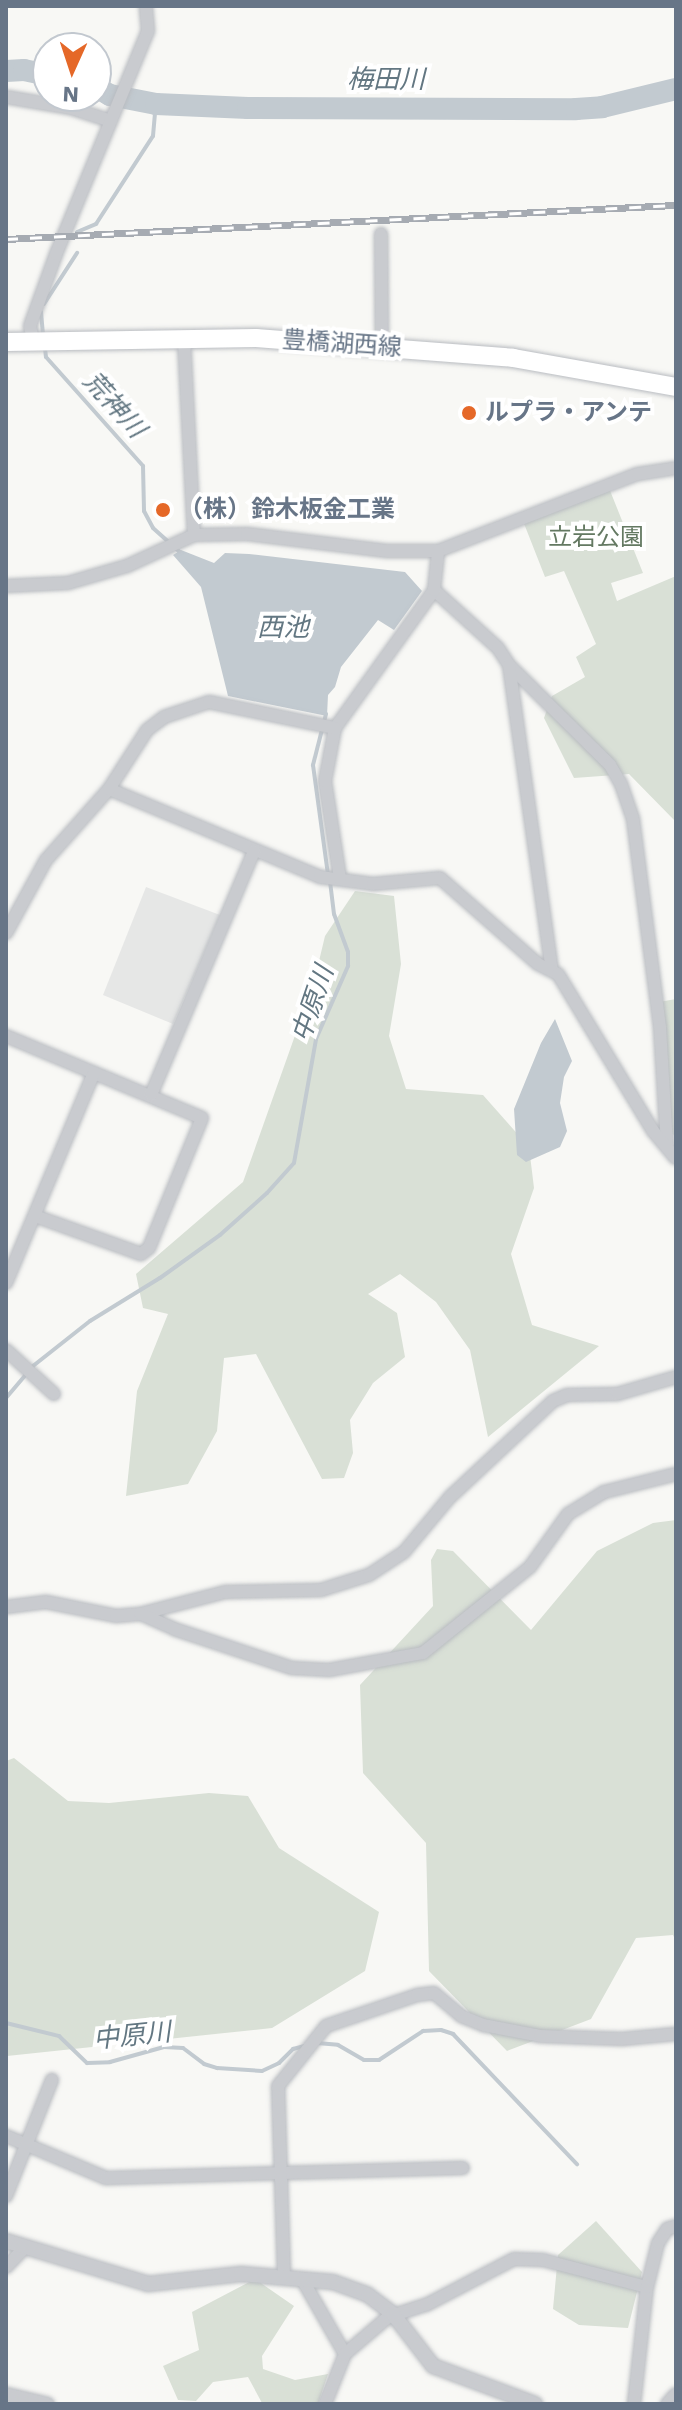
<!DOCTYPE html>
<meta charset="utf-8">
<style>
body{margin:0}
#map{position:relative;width:682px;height:2410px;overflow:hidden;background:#f8f8f5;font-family:"Work Sans","Noto Sans JP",sans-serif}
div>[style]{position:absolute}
.built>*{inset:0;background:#e6e7e6}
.green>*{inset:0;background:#d9e0d6}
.water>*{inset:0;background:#c2cad0}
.stream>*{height:4px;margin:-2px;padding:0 2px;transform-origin:2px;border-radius:2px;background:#c2cad0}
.river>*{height:22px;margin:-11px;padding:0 11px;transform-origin:11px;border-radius:11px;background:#c2cad0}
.roads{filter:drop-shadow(0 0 2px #b9bcc1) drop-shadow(0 0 2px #b9bcc1)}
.minor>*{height:12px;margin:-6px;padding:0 6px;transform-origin:6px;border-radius:6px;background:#c9cbcf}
.tertiary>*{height:14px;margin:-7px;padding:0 7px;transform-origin:7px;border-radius:7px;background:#c9cbcf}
.primary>*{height:18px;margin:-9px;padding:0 9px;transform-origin:9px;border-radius:9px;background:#fff}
.rail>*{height:7px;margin-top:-3.5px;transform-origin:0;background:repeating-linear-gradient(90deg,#fff 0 12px,#a6abb2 0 24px);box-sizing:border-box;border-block:2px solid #a6abb2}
.dots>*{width:22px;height:22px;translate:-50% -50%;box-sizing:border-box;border:4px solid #fff;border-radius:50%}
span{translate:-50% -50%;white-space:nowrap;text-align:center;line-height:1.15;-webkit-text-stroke:8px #fff;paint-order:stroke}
.street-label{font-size:24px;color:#677587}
.poi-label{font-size:24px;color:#677587;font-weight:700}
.left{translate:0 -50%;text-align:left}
.park-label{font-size:24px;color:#647962}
.water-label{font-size:26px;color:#637782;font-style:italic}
.frame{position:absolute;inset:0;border:8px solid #677587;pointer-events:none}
.north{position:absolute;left:32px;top:32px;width:80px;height:80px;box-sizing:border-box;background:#fff;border:2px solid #c2c8cf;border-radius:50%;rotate:183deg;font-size:22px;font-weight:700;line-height:32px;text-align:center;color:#677587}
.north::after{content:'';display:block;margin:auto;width:28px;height:36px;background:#e56828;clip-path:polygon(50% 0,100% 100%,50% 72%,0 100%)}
</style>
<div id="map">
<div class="built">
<i style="clip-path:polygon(146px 887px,220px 915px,173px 1024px,103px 995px)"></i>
</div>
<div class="green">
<i style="clip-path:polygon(609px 488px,643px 573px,611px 583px,617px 601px,676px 576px,676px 822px,629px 774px,574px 778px,544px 718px,552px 696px,585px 677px,576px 657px,596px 644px,564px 571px,545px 577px,523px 521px)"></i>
<i style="clip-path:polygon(355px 891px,394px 896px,401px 964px,389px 1036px,406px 1089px,483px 1095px,529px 1147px,534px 1188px,511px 1254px,532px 1325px,599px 1346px,488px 1437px,470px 1350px,436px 1302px,400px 1274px,368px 1294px,397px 1313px,405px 1357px,373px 1383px,350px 1420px,353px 1453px,344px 1478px,322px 1479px,256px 1354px,224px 1358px,217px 1431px,188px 1484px,126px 1496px,137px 1391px,168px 1314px,143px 1308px,136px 1274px,243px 1182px,314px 982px,325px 936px)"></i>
<i style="clip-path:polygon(676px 999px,676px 1138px,672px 1133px,659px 1002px)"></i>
<i style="clip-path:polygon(676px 1520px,676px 1941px,673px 1935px,636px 1938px,591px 2019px,507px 2051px,429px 1971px,426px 1843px,363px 1773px,360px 1685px,433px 1606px,431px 1560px,437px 1549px,453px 1551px,531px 1630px,597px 1551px,653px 1523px)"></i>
<i style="clip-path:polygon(14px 1758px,68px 1801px,109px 1803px,209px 1793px,248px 1796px,279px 1848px,379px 1912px,365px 1971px,272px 2028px,7px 2056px,6px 1761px)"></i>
<i style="clip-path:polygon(596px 2221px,642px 2272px,628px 2328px,579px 2325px,553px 2309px,558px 2255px)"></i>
<i style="clip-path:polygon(255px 2279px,294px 2306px,262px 2356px,263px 2369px,295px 2380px,328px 2374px,318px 2404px,262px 2403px,248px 2377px,213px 2382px,196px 2401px,178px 2400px,163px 2366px,199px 2350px,192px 2312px)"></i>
</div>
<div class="water">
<i style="clip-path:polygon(181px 550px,214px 563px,225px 553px,249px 554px,405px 572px,422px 591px,394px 630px,378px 620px,341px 667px,335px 687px,328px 695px,327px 716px,228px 696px,201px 587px,173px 555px)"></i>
<i style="clip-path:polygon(555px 1019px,572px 1061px,564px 1077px,560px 1103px,567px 1131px,560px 1147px,526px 1162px,517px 1155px,514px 1109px,541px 1043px)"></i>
</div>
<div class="stream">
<i style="left:77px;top:232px;width:21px;rotate:-23deg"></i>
<i style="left:96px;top:224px;width:105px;rotate:-57.1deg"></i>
<i style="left:153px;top:136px;width:32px;rotate:-85deg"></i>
<i style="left:44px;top:304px;width:61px;rotate:-57.1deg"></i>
<i style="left:41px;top:312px;width:23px;rotate:85deg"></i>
<i style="left:45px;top:348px;width:9px;rotate:84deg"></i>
<i style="left:46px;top:357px;width:146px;rotate:48.3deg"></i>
<i style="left:143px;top:466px;width:45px;rotate:88.7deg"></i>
<i style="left:144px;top:511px;width:19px;rotate:62deg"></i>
<i style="left:153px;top:528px;width:39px;rotate:42deg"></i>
<i style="left:326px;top:714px;width:53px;rotate:104.3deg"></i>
<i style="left:313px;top:765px;width:110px;rotate:82.2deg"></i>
<i style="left:6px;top:1398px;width:42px;rotate:-49.8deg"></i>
<i style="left:33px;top:1366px;width:73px;rotate:-38.3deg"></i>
<i style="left:90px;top:1321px;width:82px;rotate:-31.6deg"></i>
<i style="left:160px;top:1278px;width:74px;rotate:-35.6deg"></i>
<i style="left:220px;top:1235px;width:63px;rotate:-41.8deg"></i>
<i style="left:267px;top:1193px;width:40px;rotate:-48deg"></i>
<i style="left:294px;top:1163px;width:126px;rotate:-79.9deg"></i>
<i style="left:316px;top:1039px;width:80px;rotate:-66.3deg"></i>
<i style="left:348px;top:966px;width:14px;rotate:-90deg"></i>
<i style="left:348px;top:952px;width:40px;rotate:-110.2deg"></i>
<i style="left:334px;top:914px;width:31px;rotate:-97deg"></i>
<i style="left:6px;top:2023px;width:55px;rotate:13.8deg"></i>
<i style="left:59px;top:2036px;width:39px;rotate:44deg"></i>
<i style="left:87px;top:2063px;width:23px;rotate:-2deg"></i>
<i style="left:110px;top:2062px;width:56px;rotate:-15.5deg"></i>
<i style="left:164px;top:2047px;width:19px;rotate:3deg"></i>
<i style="left:183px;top:2048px;width:26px;rotate:37deg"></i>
<i style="left:204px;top:2064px;width:14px;rotate:17deg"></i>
<i style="left:217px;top:2068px;width:45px;rotate:3.8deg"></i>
<i style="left:262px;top:2071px;width:19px;rotate:-25deg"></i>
<i style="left:279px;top:2063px;width:20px;rotate:-45deg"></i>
<i style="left:293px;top:2049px;width:11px;rotate:-15deg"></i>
<i style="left:317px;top:2043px;width:21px;rotate:5deg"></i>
<i style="left:338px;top:2045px;width:30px;rotate:30deg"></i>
<i style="left:364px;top:2060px;width:15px"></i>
<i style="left:379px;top:2060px;width:53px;rotate:-33.4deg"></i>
<i style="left:423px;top:2031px;width:18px;rotate:-3deg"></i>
<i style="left:441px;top:2030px;width:13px;rotate:18deg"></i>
<i style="left:453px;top:2034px;width:180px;rotate:46.4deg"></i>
</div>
<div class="river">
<i style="left:6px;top:71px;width:18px;rotate:-3deg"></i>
<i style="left:24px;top:70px;width:25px;rotate:12deg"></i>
<i style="left:96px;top:87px;width:16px;rotate:30deg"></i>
<i style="left:110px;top:95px;width:47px;rotate:11.1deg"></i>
<i style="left:156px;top:104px;width:92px;rotate:2.5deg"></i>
<i style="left:248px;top:108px;width:328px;rotate:0.2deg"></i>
<i style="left:576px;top:109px;width:26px;rotate:-4deg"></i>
<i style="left:602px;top:107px;width:76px;rotate:-13.7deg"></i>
</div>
<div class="roads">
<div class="minor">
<i style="left:6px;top:97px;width:66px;rotate:9.6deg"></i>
<i style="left:71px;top:108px;width:42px;rotate:18deg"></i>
<i style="left:381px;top:234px;width:113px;rotate:89.5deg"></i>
<i style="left:184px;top:339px;width:196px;rotate:87.1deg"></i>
<i style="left:33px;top:340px;width:14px;rotate:-102deg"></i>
<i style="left:30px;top:326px;width:77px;rotate:-70.1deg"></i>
<i style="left:56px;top:254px;width:241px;rotate:-67.6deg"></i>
<i style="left:148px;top:31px;width:25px;rotate:-95deg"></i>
<i style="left:6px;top:586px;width:62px;rotate:-2.8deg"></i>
<i style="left:68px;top:583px;width:61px;rotate:-16.1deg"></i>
<i style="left:127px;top:566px;width:74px;rotate:-24.8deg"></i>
<i style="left:194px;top:535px;width:53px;rotate:-1.1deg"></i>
<i style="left:247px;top:534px;width:141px;rotate:6.9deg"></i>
<i style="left:387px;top:551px;width:51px"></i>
<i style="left:438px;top:551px;width:214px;rotate:-21.1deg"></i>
<i style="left:638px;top:474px;width:38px;rotate:-9deg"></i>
<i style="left:434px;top:590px;width:86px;rotate:42.2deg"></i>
<i style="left:498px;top:648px;width:20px;rotate:57deg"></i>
<i style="left:509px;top:665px;width:142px;rotate:44.7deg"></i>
<i style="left:610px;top:765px;width:22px;rotate:60deg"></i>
<i style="left:621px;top:784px;width:37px;rotate:71deg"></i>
<i style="left:633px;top:819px;width:210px;rotate:82.6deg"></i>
<i style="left:660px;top:1027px;width:118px;rotate:86.6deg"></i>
<i style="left:509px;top:665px;width:308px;rotate:82deg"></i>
<i style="left:109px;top:789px;width:229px;rotate:22.6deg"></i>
<i style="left:320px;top:877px;width:53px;rotate:7.5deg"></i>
<i style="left:373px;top:884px;width:67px;rotate:-5.1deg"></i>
<i style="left:440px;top:878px;width:130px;rotate:41.3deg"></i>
<i style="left:538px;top:964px;width:22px;rotate:27deg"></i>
<i style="left:558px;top:974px;width:184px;rotate:58.8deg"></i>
<i style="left:653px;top:1131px;width:35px;rotate:50deg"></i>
<i style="left:340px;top:878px;width:98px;rotate:-98.8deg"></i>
<i style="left:325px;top:781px;width:54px;rotate:-79.3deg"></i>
<i style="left:335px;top:728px;width:170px;rotate:-54.3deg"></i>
<i style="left:434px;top:590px;width:39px;rotate:-84deg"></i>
<i style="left:6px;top:933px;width:83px;rotate:-61.3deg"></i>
<i style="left:46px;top:860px;width:95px;rotate:-48.4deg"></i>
<i style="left:109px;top:789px;width:70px;rotate:-57.2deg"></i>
<i style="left:147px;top:730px;width:21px;rotate:-37deg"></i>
<i style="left:164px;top:717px;width:47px;rotate:-18.4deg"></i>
<i style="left:209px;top:702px;width:129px;rotate:11.7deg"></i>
<i style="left:6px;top:1036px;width:212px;rotate:22.7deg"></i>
<i style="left:202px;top:1118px;width:140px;rotate:112.2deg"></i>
<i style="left:149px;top:1248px;width:10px;rotate:143deg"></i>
<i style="left:141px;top:1254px;width:113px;rotate:-160.3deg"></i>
<i style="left:151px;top:1095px;width:265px;rotate:-67.1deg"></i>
<i style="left:6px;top:1283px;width:228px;rotate:-67.3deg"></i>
<i style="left:6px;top:1350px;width:65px;rotate:42.5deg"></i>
<i style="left:6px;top:1607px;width:40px;rotate:-7.1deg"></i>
<i style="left:46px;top:1602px;width:71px;rotate:11.3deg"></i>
<i style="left:116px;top:1616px;width:24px;rotate:-5deg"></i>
<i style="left:140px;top:1614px;width:88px;rotate:-14.5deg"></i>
<i style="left:225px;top:1592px;width:96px;rotate:-1.2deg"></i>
<i style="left:321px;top:1590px;width:50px;rotate:-17.4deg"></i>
<i style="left:369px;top:1575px;width:42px;rotate:-33.3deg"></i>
<i style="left:404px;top:1552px;width:72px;rotate:-50.1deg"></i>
<i style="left:450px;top:1497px;width:141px;rotate:-43deg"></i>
<i style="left:553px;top:1401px;width:15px;rotate:-23deg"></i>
<i style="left:567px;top:1395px;width:50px;rotate:-1.1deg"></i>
<i style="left:617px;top:1394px;width:61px;rotate:-16.1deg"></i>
<i style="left:141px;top:1614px;width:36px;rotate:24deg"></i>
<i style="left:174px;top:1629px;width:124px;rotate:18.3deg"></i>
<i style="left:292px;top:1668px;width:37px;rotate:3deg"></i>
<i style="left:329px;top:1670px;width:96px;rotate:-10.3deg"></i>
<i style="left:423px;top:1653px;width:137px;rotate:-38.8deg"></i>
<i style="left:530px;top:1567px;width:65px;rotate:-54.4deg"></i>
<i style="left:568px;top:1514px;width:42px;rotate:-31.4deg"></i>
<i style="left:604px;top:1492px;width:74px;rotate:-14deg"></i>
<i style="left:6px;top:2136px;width:108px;rotate:22.8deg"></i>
<i style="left:106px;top:2178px;width:357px;rotate:-1.6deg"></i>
<i style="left:6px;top:2196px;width:125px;rotate:-68.4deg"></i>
<i style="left:6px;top:2267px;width:29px;rotate:-46deg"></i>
<i style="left:284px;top:2275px;width:189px;rotate:-91.8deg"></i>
<i style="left:278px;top:2086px;width:77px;rotate:-51.3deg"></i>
<i style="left:326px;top:2026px;width:96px;rotate:-18.8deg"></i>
<i style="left:417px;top:1995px;width:17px;rotate:-7deg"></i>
<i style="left:434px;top:1993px;width:35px;rotate:40deg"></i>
<i style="left:461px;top:2016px;width:24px;rotate:22deg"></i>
<i style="left:483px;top:2025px;width:58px;rotate:10.9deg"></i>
<i style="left:540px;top:2036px;width:82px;rotate:2.1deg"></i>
<i style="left:622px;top:2039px;width:54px;rotate:-5.3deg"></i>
<i style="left:302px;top:2279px;width:86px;rotate:60.2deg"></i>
<i style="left:6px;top:2394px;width:43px;rotate:13.4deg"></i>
<i style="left:325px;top:2404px;width:54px;rotate:-68.2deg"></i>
<i style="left:345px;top:2354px;width:57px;rotate:-40.7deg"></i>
<i style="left:388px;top:2317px;width:40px;rotate:-18deg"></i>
<i style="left:426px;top:2305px;width:99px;rotate:-27.6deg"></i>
<i style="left:514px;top:2259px;width:29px;rotate:2deg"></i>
<i style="left:543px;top:2260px;width:107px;rotate:14.6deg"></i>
<i style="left:634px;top:2404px;width:118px;rotate:-83.7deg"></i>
<i style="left:647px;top:2287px;width:45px;rotate:-76deg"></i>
<i style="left:658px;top:2243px;width:17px;rotate:-57deg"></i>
<i style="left:667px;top:2229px;width:9px;rotate:-18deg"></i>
<i style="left:667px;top:2404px;width:13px;rotate:-48deg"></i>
</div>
<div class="tertiary">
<i style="left:6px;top:2241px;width:148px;rotate:16.8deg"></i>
<i style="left:148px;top:2284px;width:94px;rotate:-6.1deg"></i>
<i style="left:241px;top:2274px;width:92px;rotate:5deg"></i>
<i style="left:333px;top:2282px;width:37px;rotate:20deg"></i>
<i style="left:368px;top:2295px;width:31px;rotate:37deg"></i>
<i style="left:393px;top:2314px;width:66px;rotate:52.4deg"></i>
<i style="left:433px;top:2366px;width:109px;rotate:20.4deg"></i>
</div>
<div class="primary">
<i style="left:6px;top:342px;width:250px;rotate:-0.9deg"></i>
<i style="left:256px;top:338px;width:258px;rotate:4.4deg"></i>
<i style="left:513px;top:358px;width:166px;rotate:10.1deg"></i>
</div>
</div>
<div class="rail">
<i style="left:6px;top:239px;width:671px;rotate:-2.91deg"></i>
</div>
<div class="dots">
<i style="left:469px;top:413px;background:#e56828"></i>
<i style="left:163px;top:510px;background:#e56828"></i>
</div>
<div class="street-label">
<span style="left:342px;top:344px;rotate:4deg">豊橋湖西線</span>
</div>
<div class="poi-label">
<span class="left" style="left:485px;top:413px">ルプラ・アンテ</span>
<span class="left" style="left:179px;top:510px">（株）鈴木板金工業</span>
</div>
<div class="park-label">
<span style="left:596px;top:538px">立岩公園</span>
</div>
<div class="water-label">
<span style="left:386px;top:80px">梅田川</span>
<span style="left:114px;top:405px;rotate:48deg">荒神川</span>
<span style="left:283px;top:628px">西池</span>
<span style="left:313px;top:1004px;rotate:-71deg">中原川</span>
<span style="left:132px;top:2036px;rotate:-6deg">中原川</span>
</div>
<div class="frame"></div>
<div class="north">N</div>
</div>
